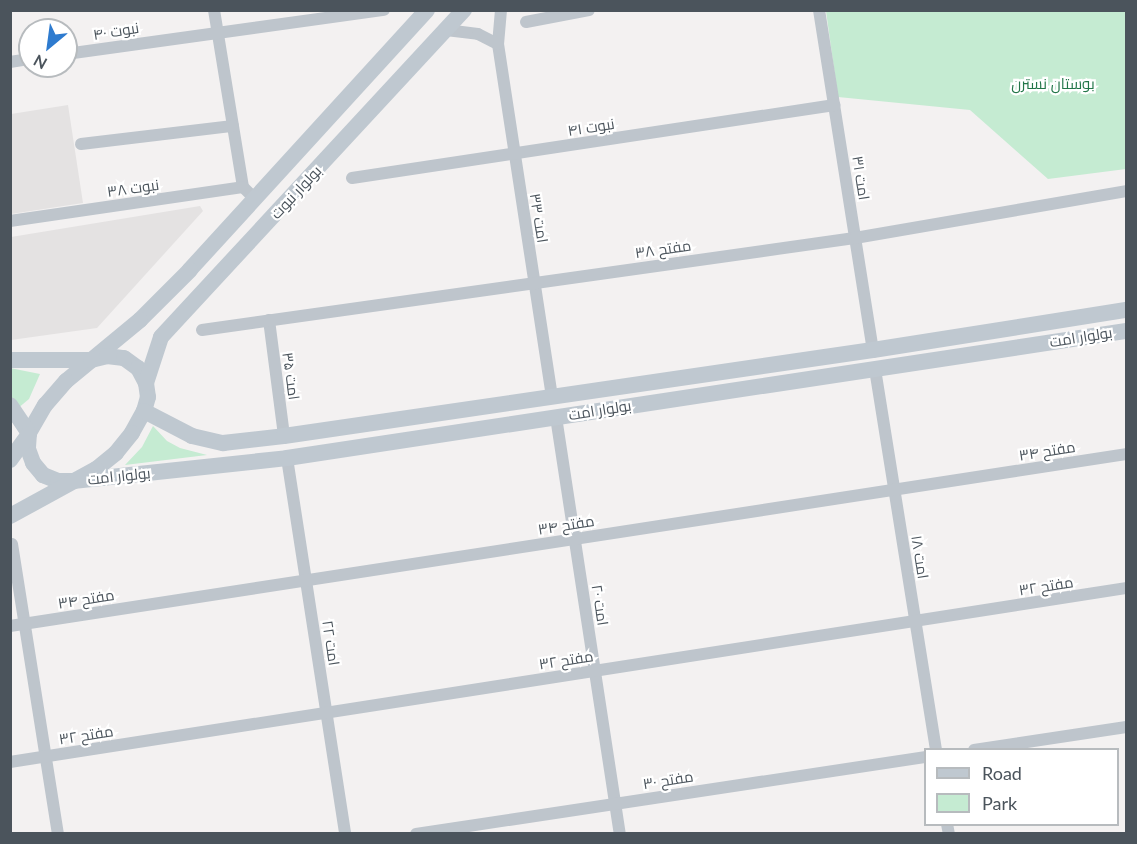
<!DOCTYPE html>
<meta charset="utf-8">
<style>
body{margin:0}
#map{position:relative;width:1137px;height:844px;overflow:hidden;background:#f3f1f1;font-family:Lato,Cairo,sans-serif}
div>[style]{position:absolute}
.education>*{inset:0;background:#e4e2e2}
.green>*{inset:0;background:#c5ebd2}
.street>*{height:12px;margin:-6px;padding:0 6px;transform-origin:6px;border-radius:6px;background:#bec5cc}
.secondary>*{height:16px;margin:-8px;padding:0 8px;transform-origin:8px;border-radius:8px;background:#bfc8d0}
span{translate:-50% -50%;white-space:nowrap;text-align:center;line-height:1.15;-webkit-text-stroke:4.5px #fff;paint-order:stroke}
.street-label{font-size:15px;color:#4b545c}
.park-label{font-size:15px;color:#237649}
.frame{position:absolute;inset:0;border:12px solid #4b545c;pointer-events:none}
.legend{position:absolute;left:924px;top:748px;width:195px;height:78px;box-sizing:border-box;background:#fff;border:2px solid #b7bbbe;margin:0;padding:8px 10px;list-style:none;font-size:18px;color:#4b545c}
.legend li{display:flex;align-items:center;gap:12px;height:30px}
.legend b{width:30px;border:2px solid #b7bbbe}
.north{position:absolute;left:18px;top:18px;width:60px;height:60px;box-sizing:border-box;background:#fff;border:2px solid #b7bbbe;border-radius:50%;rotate:209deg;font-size:16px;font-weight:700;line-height:24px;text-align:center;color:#4b545c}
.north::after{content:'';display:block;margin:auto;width:21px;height:27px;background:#2e7bcf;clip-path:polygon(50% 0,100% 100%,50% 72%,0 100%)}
</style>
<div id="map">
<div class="education">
<i style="clip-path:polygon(68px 105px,83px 203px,11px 214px,11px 114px)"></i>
<i style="clip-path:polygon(200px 206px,203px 211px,97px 328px,11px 340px,11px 237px)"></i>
</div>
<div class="green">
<i style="clip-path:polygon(826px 11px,1126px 11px,1126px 169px,1048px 179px,970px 110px,838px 97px)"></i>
<i style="clip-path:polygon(10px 368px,40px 374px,29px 399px,17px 409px,11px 399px)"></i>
<i style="clip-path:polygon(153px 426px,167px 441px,180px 448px,207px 455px,125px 465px,142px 447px)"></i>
</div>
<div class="street">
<i style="left:214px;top:10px;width:179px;rotate:80.7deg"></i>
<i style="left:501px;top:10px;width:34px;rotate:95deg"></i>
<i style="left:498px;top:44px;width:357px;rotate:81.3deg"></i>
<i style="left:819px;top:10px;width:344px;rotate:81deg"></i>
<i style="left:526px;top:22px;width:64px;rotate:-10.8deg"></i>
<i style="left:446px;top:30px;width:32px;rotate:7deg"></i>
<i style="left:478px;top:34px;width:22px;rotate:27deg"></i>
<i style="left:66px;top:54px;width:321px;rotate:-7.9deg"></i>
<i style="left:10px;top:62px;width:20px;rotate:-9deg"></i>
<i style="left:81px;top:144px;width:153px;rotate:-6.8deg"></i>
<i style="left:352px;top:178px;width:488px;rotate:-8.6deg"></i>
<i style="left:10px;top:221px;width:235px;rotate:-8.3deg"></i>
<i style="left:243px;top:187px;width:17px;rotate:45deg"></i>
<i style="left:269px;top:320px;width:117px;rotate:82.6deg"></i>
<i style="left:202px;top:330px;width:659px;rotate:-8.02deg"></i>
<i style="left:855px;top:238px;width:275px;rotate:-9.8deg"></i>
<i style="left:875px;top:369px;width:386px;rotate:80.9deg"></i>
<i style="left:556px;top:417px;width:422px;rotate:81.3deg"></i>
<i style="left:287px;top:458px;width:380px;rotate:81.2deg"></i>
<i style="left:12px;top:544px;width:294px;rotate:81deg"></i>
<i style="left:10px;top:626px;width:1129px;rotate:-8.76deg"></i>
<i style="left:974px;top:750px;width:154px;rotate:-8.6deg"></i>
<i style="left:10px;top:762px;width:1129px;rotate:-8.86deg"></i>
<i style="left:947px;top:824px;width:10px;rotate:79deg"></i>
<i style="left:416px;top:834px;width:516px;rotate:-8.59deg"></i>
</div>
<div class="secondary">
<i style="left:427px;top:10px;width:352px;rotate:132.4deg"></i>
<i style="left:190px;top:270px;width:71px;rotate:135deg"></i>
<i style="left:140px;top:320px;width:96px;rotate:140.5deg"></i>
<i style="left:66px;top:381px;width:32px;rotate:131deg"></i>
<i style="left:45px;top:405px;width:32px;rotate:120deg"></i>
<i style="left:29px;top:433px;width:16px;rotate:94deg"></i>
<i style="left:28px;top:449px;width:15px;rotate:70deg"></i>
<i style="left:33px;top:463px;width:16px;rotate:50deg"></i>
<i style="left:43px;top:475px;width:16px;rotate:22deg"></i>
<i style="left:58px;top:481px;width:15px"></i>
<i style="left:73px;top:481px;width:215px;rotate:-6.1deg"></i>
<i style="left:287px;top:458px;width:849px;rotate:-8.61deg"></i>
<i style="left:10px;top:360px;width:81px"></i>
<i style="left:91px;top:360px;width:16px;rotate:-14deg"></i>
<i style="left:107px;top:356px;width:17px;rotate:7deg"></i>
<i style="left:124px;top:358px;width:17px;rotate:36deg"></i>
<i style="left:138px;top:368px;width:17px;rotate:62deg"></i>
<i style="left:146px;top:383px;width:14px;rotate:82deg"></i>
<i style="left:148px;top:397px;width:15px;rotate:106deg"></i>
<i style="left:144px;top:411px;width:25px;rotate:119deg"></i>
<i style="left:132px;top:433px;width:26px;rotate:129deg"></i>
<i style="left:116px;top:453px;width:26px;rotate:141deg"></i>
<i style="left:96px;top:469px;width:98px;rotate:151.3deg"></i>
<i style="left:146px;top:383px;width:48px;rotate:-71.9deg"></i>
<i style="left:161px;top:337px;width:446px;rotate:-47.2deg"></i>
<i style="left:10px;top:405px;width:34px;rotate:56deg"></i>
<i style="left:144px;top:411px;width:54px;rotate:27.5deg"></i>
<i style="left:192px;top:436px;width:32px;rotate:13deg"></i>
<i style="left:223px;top:443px;width:61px;rotate:-6.5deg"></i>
<i style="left:284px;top:436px;width:595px;rotate:-8.31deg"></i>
<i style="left:873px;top:350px;width:256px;rotate:-9deg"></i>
<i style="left:10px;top:460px;width:32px;rotate:-54deg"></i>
</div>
<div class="street-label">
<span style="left:116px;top:31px;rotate:-9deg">نبوت ۴۰</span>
<span style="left:591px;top:127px;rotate:-9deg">نبوت ۴۱</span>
<span style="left:861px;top:178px;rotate:81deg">امت ۳۱</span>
<span style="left:133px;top:188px;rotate:-8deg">نبوت ۳۸</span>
<span style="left:296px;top:192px;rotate:-47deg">بولوار نبوت</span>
<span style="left:539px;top:218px;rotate:81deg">امت ۳۳</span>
<span style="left:663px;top:249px;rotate:-8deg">مفتح ۳۸</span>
<span style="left:1081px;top:337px;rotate:-9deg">بولوار امت</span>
<span style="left:291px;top:376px;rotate:82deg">امت ۳۵</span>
<span style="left:600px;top:410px;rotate:-9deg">بولوار امت</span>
<span style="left:1047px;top:451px;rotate:-9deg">مفتح ۳۴</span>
<span style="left:119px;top:476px;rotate:-6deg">بولوار امت</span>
<span style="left:566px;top:525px;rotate:-9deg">مفتح ۳۴</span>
<span style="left:920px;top:557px;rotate:81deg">امت ۱۸</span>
<span style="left:1046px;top:586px;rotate:-9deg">مفتح ۳۲</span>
<span style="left:86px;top:599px;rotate:-9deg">مفتح ۳۴</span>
<span style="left:600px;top:605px;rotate:81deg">امت ۲۰</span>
<span style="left:331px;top:643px;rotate:81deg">امت ۲۲</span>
<span style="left:566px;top:660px;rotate:-9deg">مفتح ۳۲</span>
<span style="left:86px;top:735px;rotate:-9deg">مفتح ۳۲</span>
<span style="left:668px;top:780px;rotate:-9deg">مفتح ۳۰</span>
</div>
<div class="park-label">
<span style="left:1053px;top:84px">بوستان نسترن</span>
</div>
<div class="frame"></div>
<ul class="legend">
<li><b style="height:8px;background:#bfc8d0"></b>Road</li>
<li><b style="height:16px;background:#c5ebd2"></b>Park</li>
</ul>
<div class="north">N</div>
</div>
